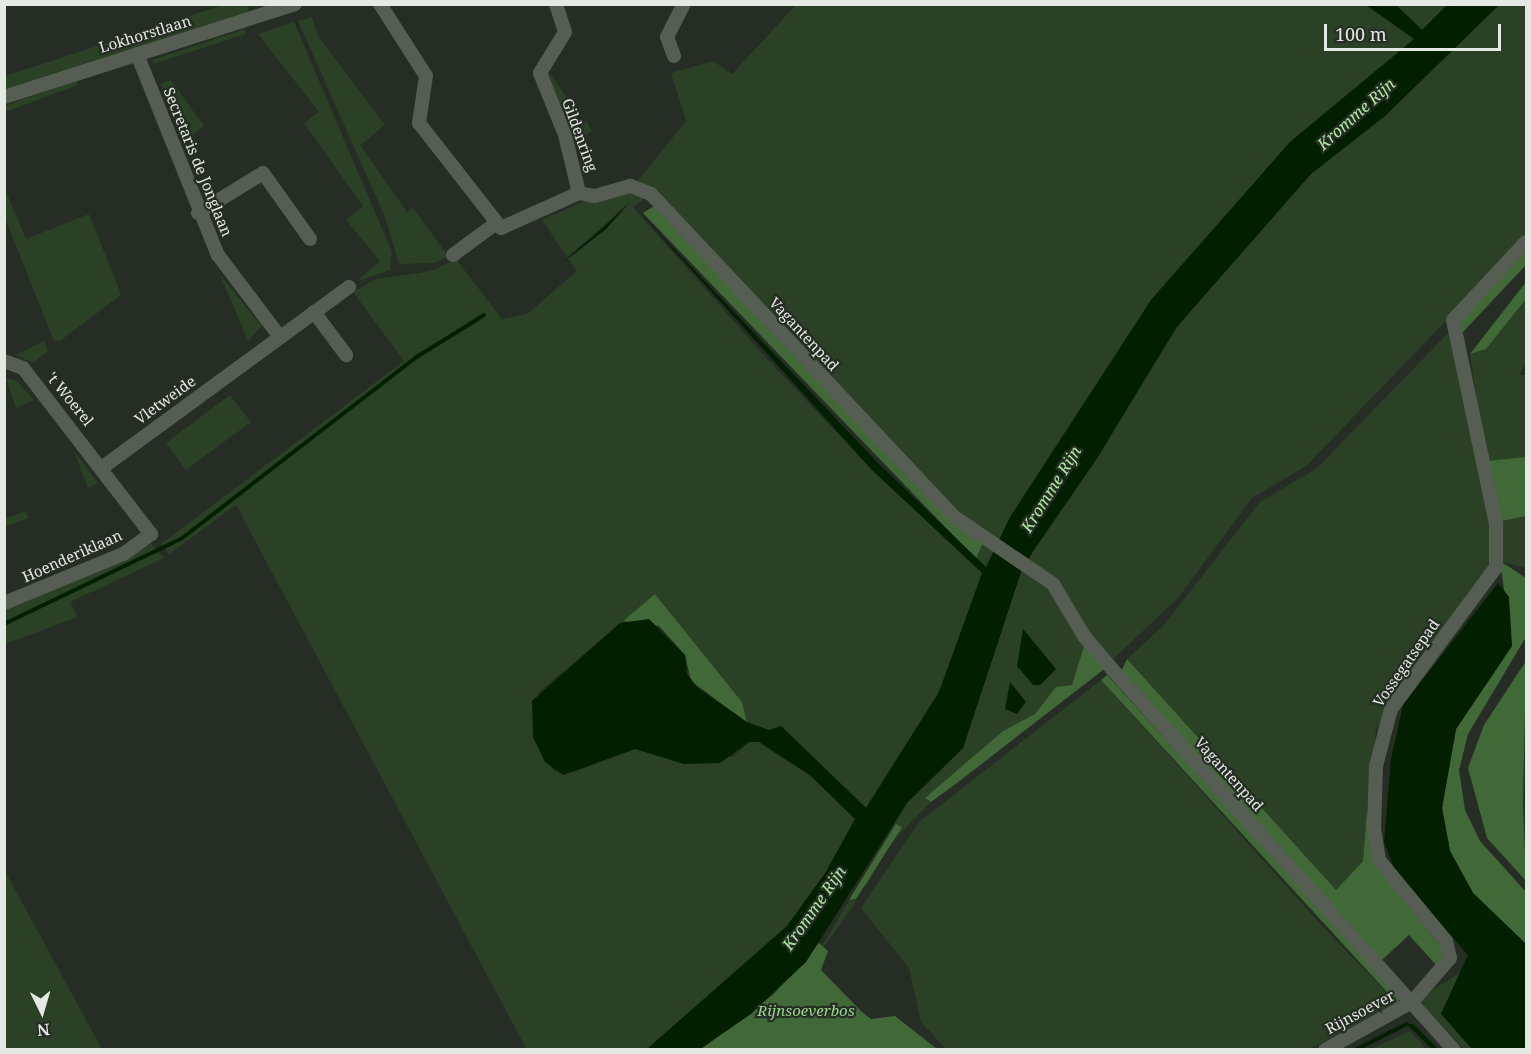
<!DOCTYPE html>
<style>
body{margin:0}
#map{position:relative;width:1531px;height:1054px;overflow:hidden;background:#262d24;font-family:"Noto Serif",serif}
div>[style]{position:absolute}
.green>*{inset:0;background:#2a4126}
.forest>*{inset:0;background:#416938}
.water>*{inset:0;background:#021f00}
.stream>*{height:4px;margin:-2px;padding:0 2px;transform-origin:2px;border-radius:2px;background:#021f00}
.minor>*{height:14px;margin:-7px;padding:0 7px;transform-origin:7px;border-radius:7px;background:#565e54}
span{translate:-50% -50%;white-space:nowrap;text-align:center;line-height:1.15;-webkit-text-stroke:4.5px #262d24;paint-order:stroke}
.street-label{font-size:15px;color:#e4e9e3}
.park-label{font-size:15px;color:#98d58c;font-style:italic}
.water-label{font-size:16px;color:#adeaa0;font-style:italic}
.frame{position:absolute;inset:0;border:6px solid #e4e9e3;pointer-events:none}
.north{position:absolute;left:12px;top:982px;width:60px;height:60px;-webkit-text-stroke:4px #262d24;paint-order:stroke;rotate:175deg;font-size:16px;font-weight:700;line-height:24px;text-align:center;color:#e4e9e3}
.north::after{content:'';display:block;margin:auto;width:21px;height:27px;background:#e4e9e3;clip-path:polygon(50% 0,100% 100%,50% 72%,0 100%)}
.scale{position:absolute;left:1324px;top:24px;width:177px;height:27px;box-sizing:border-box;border:3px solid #e4e9e3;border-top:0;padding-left:8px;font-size:18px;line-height:21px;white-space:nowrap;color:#e4e9e3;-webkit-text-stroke:4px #262d24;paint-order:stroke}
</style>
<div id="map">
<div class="green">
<i style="clip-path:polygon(223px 5px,247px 5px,249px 13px,5px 91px,5px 76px)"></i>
<i style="clip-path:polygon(796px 5px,1366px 5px,1415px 39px,1290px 142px,1151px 300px,998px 541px,969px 523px,636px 183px,686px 121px,671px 73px,713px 61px,732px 74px)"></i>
<i style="clip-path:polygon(1396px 5px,1447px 5px,1423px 30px)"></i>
<i style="clip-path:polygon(1499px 5px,1526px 5px,1526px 238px,1306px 466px,1252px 498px,1178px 598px,1111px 661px,1028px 561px,1033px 552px,1190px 308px,1311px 174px,1385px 116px)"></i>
<i style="clip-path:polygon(312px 17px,318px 36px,385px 125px,360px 145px,407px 212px,413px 208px,448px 256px,435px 263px,399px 264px,385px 217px,298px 21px)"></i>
<i style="clip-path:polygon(294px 22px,392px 252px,390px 270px,356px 282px,380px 261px,346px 220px,363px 206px,304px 123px,319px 112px,258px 34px)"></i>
<i style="clip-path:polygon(245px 29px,246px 34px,153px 64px,152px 60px)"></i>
<i style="clip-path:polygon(549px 73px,579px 113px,566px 122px,546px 77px)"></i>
<i style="clip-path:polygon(76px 80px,78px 85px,5px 112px,5px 106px)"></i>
<i style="clip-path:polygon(171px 80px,204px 126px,186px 140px,160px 84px)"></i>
<i style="clip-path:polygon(586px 121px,592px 131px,573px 144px,570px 133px)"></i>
<i style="clip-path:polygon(4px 187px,26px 239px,89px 214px,119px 289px,121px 295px,60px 341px,54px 341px,5px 218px)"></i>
<i style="clip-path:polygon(627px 190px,647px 196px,633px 207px,760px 351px,872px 470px,983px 573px,939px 692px,866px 808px,781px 726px,769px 730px,747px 723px,742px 702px,655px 594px,539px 692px,533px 737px,554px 771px,574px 772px,635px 749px,733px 757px,749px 742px,759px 742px,811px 776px,855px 819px,826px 872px,787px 926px,647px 1049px,527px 1050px,236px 505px,169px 554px,161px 544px,404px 361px,353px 292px,376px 279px,431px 271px,456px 259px,502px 319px,527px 314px,577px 271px,568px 259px,606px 229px,631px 202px,567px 257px,542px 220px,585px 201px)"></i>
<i style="clip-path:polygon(220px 275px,262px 326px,248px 341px)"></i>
<i style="clip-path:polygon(1526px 299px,1526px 360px,1520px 375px,1526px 375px,1526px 457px,1486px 461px,1470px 354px,1486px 349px)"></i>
<i style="clip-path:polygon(1449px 332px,1497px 544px,1494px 564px,1376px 729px,1363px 861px,1336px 890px,1127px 659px,1163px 626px,1260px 502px,1316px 469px)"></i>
<i style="clip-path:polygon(44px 341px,48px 351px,33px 363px,15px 355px)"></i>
<i style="clip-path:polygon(6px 378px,16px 380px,34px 400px,16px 408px)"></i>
<i style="clip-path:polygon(230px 395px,251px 422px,186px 470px,166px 443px)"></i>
<i style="clip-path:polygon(74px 451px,98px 483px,88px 488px)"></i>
<i style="clip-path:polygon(26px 511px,29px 518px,5px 527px,5px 519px)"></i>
<i style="clip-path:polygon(1526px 516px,1526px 568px,1500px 561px,1498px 522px)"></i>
<i style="clip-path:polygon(983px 543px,994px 551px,986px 567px,976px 559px)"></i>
<i style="clip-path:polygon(151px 544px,164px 558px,70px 602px,78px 617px,5px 644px,5px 608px)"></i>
<i style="clip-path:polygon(evenodd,1023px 566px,1050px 586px,1085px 643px,1072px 685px,1056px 687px,1035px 714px,1003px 731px,926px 798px,931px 802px,890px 844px,867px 885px,855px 891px,850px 900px,856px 899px,854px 905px,823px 948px,828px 953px,819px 968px,871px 1025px,741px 1049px,731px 1024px,815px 941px,822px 946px,907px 803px,963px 748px,1023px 566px,1023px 630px,1056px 669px,1040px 685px,1036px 686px,1023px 630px)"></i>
<i style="clip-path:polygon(1101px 680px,1323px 927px,1397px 1003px,1309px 1049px,946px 1049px,921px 1022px,909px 968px,861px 908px,919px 822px)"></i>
<i style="clip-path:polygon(5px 871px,102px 1049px,5px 1049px)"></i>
<i style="clip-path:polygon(1460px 973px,1441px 1013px,1472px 1049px,1464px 1049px,1422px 1004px,1422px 996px)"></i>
<i style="clip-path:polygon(1410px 1031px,1426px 1049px,1371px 1049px)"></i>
</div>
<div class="forest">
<i style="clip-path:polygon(654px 206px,945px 516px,983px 543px,976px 559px,643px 213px)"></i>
<i style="clip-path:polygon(1526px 247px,1526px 265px,1462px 333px,1459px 321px)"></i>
<i style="clip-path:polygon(1526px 282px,1526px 299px,1486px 349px,1470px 354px)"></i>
<i style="clip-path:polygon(1526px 457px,1526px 516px,1498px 522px,1486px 461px)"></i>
<i style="clip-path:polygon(1500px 561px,1526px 578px,1526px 637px,1468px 734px,1459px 770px,1465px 810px,1480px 841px,1526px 892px,1526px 944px,1473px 893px,1450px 851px,1442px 808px,1456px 729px,1512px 646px)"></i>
<i style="clip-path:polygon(655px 594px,742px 702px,747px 723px,691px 681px,685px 655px,659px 626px,623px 621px)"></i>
<i style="clip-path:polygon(1085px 643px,1107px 667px,957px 783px,931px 802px,925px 798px,1003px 731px,1035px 714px,1056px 687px,1072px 685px)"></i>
<i style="clip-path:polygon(1127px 659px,1336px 890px,1363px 861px,1367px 811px,1378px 868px,1445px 951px,1442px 961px,1437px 966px,1409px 935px,1382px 960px,1121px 672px)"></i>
<i style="clip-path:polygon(1526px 661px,1523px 804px,1526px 881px,1487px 838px,1468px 768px,1484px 725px)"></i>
<i style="clip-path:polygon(1107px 675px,1401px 997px,1397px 1003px,1101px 680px)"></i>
<i style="clip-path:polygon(896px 824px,902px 827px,856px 899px,849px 900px)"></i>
<i style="clip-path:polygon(819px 943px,828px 951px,821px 970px,862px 1012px,871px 1019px,895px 1016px,937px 1049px,700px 1050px,773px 995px)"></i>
</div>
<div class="water">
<i style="clip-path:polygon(1366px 5px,1396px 5px,1422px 30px,1447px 5px,1499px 5px,1385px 116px,1311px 174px,1176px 328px,1098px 457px,1023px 566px,963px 748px,907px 803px,806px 962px,751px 1014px,700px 1049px,647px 1049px,787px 926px,826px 872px,855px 819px,811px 776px,759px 742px,749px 742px,720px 763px,684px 764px,635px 749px,563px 775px,545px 762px,533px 737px,532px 701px,620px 623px,649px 619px,685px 655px,687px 674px,697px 687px,747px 722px,769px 730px,781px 726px,866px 808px,939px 692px,982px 573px,872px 470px,641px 214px,879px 464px,986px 567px,1010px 517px,1151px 300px,1290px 142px,1414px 39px)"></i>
<i style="clip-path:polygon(630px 201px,606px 229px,562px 263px,606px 225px)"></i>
<i style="clip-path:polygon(1498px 583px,1509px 597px,1512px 646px,1456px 729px,1442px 808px,1450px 851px,1473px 893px,1526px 944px,1526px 1049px,1472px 1049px,1441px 1014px,1468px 955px,1396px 873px,1384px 842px,1391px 759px,1403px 705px)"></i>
<i style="clip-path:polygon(1023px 629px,1056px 669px,1040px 685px,1033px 685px,1017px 666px)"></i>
<i style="clip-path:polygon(1010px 682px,1026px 702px,1017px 714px,1005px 709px)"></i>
<i style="clip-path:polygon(1407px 1024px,1413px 1024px,1438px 1049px,1432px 1049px)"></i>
</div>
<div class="stream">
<i style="left:4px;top:624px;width:196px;rotate:-25.7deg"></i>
<i style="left:181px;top:539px;width:296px;rotate:-37.7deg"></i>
<i style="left:415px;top:358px;width:81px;rotate:-31.9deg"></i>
<i style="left:1355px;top:1050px;width:58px;rotate:-26.6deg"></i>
</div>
<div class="minor">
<i style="left:380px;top:4px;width:85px;rotate:57.4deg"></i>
<i style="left:426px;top:76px;width:48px;rotate:98.5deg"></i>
<i style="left:419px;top:123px;width:133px;rotate:52deg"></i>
<i style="left:501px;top:228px;width:85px;rotate:-24.2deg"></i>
<i style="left:579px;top:193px;width:60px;rotate:-103.6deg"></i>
<i style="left:565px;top:135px;width:67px;rotate:-112deg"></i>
<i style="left:540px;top:73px;width:48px;rotate:-58.6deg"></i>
<i style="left:565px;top:32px;width:29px;rotate:-108deg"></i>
<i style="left:137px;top:54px;width:217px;rotate:68.1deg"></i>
<i style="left:218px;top:255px;width:103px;rotate:52.9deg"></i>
<i style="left:674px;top:56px;width:20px;rotate:-110deg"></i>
<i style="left:667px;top:37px;width:37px;rotate:-63deg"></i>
<i style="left:4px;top:97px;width:305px;rotate:-17.7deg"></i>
<i style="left:579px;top:193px;width:16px;rotate:11deg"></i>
<i style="left:595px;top:196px;width:37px;rotate:-16deg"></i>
<i style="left:631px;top:186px;width:22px;rotate:22deg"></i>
<i style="left:651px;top:194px;width:441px;rotate:46.8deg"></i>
<i style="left:953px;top:516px;width:121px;rotate:34.2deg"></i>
<i style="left:1053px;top:584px;width:61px;rotate:59.2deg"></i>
<i style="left:1084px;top:636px;width:42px;rotate:49.8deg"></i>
<i style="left:1111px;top:668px;width:513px;rotate:48.08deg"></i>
<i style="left:198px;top:213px;width:76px;rotate:-31.6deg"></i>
<i style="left:263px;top:173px;width:81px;rotate:54.5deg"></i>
<i style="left:453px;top:255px;width:52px;rotate:-36.4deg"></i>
<i style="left:314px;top:312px;width:54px;rotate:53.3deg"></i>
<i style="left:4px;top:361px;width:20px;rotate:20deg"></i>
<i style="left:23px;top:368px;width:210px;rotate:52.4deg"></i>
<i style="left:151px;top:534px;width:34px;rotate:144deg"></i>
<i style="left:123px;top:554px;width:129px;rotate:157.6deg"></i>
<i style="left:103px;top:467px;width:305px;rotate:-36.2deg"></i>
<i style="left:1325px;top:1050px;width:99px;rotate:-28.9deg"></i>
<i style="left:1412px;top:1002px;width:58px;rotate:-49.2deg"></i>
<i style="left:1450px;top:958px;width:17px;rotate:-103deg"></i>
<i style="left:1446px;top:941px;width:105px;rotate:-129.6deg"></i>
<i style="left:1379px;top:860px;width:30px;rotate:-99deg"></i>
<i style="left:1374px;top:830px;width:64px;rotate:-88.2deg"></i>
<i style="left:1376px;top:766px;width:59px;rotate:-75.3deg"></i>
<i style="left:1391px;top:709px;width:177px;rotate:-53.5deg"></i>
<i style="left:1496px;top:567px;width:43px;rotate:-90deg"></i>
<i style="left:1496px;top:524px;width:208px;rotate:-101.9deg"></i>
<i style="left:1453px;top:320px;width:107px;rotate:-46.9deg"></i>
</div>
<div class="street-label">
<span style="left:145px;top:34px;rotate:-17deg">Lokhorstlaan</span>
<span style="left:580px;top:135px;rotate:70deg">Gildenring</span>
<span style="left:198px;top:162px;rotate:68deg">Secretaris de Jonglaan</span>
<span style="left:804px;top:334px;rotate:47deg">Vagantenpad</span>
<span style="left:70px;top:399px;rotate:51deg">'t Woerel</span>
<span style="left:165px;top:400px;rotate:-36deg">Vletweide</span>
<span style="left:72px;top:556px;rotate:-24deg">Hoenderiklaan</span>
<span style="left:1406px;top:663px;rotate:-55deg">Vossegatsepad</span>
<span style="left:1229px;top:774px;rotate:48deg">Vagantenpad</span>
<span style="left:1360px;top:1012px;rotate:-28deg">Rijnsoever</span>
</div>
<div class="park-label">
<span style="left:806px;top:1011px">Rijnsoeverbos</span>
</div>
<div class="water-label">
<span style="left:1356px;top:114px;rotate:-42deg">Kromme Rijn</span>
<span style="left:1051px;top:489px;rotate:-58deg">Kromme Rijn</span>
<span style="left:814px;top:908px;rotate:-55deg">Kromme Rijn</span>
</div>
<div class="frame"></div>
<div class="north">N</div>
<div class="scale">100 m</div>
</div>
